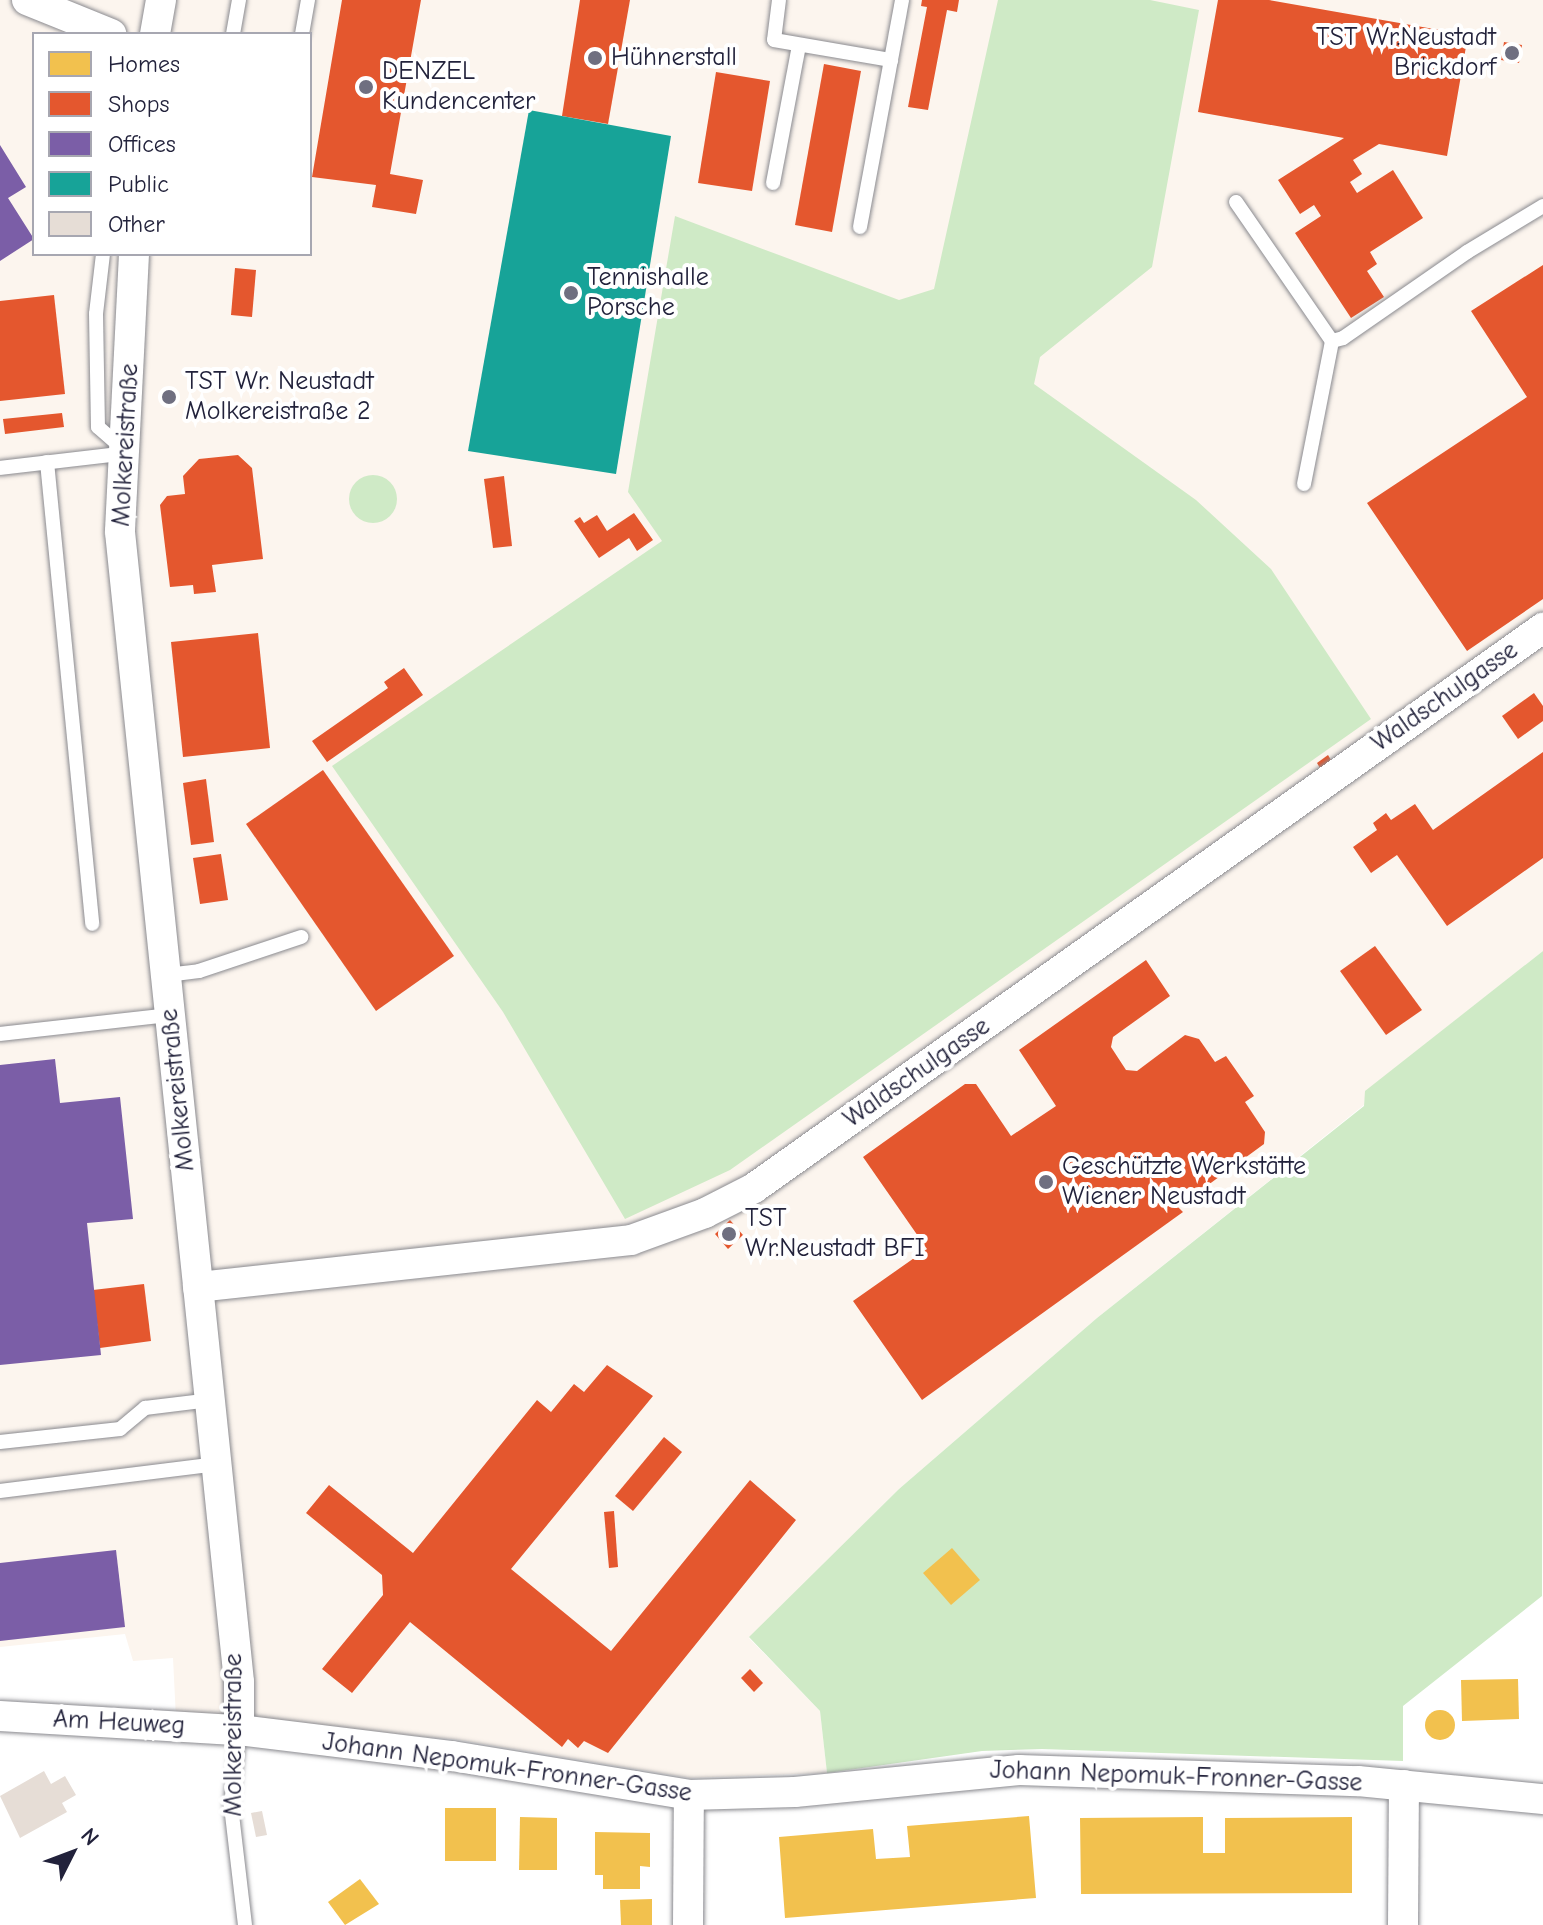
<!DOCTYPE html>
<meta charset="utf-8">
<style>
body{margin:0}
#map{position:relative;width:1543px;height:1925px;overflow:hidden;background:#fff;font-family:"Comic Neue",sans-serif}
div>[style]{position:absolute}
.built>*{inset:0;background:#fcf5ee}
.green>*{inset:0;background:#cfeac6}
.round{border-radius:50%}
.homes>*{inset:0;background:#f2c14e}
.shops>*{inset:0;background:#e4572e}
.offices>*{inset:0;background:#7b5ea7}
.public>*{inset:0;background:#17a398}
.building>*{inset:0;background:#e6ddd6}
.roads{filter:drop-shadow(0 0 2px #8a8a8f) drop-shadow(0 0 2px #8a8a8f)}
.lane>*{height:14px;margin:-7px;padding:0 7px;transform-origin:7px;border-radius:7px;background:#fff}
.street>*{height:30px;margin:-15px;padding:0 15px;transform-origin:15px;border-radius:15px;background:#fff}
.dots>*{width:22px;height:22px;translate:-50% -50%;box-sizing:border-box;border:4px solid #fff;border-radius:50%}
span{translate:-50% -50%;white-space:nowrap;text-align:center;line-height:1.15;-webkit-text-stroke:8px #fff;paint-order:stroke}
.poi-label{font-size:26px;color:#22223b}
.right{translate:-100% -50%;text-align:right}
.left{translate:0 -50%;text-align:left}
.street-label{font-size:26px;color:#22223b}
.legend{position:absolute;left:32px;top:32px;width:280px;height:224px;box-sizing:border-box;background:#fff;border:2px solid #a7a7b1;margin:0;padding:10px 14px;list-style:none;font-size:24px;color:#22223b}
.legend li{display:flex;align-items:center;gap:16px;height:40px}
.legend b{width:40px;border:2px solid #a7a7b1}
.north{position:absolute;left:32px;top:1813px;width:80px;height:80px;-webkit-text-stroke:6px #fff;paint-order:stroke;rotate:48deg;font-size:22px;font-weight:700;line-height:32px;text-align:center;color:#22223b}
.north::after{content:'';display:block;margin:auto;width:28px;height:36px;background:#22223b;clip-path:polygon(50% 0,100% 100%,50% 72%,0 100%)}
</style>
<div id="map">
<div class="built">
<i style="clip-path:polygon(evenodd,0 0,1543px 0,1543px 951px,1366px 1091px,1364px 1105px,1097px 1318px,899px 1489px,749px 1638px,820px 1711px,827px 1773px,690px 1778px,453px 1739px,176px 1719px,173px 1658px,133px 1661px,125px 1634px,0 1647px,0 0,34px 34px,310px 34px,310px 254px,34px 254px,34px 34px)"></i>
</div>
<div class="green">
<i style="clip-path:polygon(998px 0,1150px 0,1199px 10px,1152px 267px,1040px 357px,1034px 384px,1196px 500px,1271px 569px,1371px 719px,730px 1170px,625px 1219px,503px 1012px,332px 766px,662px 541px,628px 492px,675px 216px,899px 300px,934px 289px)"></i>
<i class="round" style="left:349px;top:475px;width:48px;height:48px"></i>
<i style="clip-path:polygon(1543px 951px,1542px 1596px,1403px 1706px,1403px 1761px,1042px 1749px,982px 1751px,827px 1773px,820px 1711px,749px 1637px,899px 1489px,1097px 1318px,1364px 1106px,1365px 1091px)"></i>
</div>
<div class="homes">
<i style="clip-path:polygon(952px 1548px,980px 1580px,951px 1605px,923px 1573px)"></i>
<i style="clip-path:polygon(1518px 1679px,1519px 1719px,1462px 1721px,1461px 1680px)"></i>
<i class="round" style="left:1425px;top:1710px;width:30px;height:30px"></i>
<i style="clip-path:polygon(445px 1808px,496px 1808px,496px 1861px,445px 1861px)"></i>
<i style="clip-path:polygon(1029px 1816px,1036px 1898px,785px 1918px,779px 1837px,873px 1829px,876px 1859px,910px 1857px,907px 1826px)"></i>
<i style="clip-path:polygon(520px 1817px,557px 1818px,557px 1870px,519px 1870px)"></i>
<i style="clip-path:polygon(1203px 1817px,1203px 1853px,1225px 1853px,1225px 1818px,1352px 1817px,1352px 1893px,1081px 1894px,1080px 1818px)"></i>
<i style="clip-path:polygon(595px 1832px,650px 1833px,650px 1867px,640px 1866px,640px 1889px,603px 1889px,603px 1875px,595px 1875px)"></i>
<i style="clip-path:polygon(360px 1879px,379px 1904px,345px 1925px,328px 1902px)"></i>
<i style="clip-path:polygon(652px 1899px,652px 1925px,621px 1925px,620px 1900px)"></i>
</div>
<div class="shops">
<i style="clip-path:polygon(342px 0,421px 0,390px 174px,423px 180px,416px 214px,372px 207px,376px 185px,312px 177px)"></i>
<i style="clip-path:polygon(580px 0,630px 0,608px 124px,562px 116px)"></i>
<i style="clip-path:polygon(922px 0,959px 0,957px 12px,947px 10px,928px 110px,908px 107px,927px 7px,921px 6px)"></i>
<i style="clip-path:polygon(1218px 0,1269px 0,1468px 35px,1447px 156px,1379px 144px,1353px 160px,1362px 174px,1350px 182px,1357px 193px,1393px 170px,1423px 218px,1370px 252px,1377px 264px,1367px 271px,1384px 297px,1351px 318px,1295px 233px,1321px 216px,1314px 205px,1300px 214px,1278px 180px,1344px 138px,1198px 112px)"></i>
<i style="clip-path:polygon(1504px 42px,1522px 45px,1519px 63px,1501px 60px)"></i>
<i style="clip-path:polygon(824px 64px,861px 71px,832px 232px,795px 225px)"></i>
<i style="clip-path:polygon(716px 72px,770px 81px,752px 191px,698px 183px)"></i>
<i style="clip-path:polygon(1543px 265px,1543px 599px,1467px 651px,1367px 503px,1527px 397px,1471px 311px)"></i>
<i style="clip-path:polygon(235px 268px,256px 270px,252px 317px,231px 315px)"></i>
<i style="clip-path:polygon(54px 295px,65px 394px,0 401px,0 301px)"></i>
<i style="clip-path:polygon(164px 393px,175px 394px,174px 402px,164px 400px)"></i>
<i style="clip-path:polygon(62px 413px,64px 427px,5px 434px,3px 419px)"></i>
<i style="clip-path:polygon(238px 455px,252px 468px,263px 559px,212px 565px,216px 592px,194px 594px,193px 585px,170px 587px,160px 505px,167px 496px,185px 494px,183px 476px,199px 459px)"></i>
<i style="clip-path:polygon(504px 476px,512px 546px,493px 548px,484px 479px)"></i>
<i style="clip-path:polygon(634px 513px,653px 540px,637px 551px,629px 538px,599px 558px,574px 521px,580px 517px,584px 523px,597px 515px,607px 531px)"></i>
<i style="clip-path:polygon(258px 633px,270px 748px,183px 757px,171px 642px)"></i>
<i style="clip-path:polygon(404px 668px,423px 695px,327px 762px,312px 741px,388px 688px,384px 682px)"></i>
<i style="clip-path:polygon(1534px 693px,1543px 706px,1543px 721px,1518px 739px,1502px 716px)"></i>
<i style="clip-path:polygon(1543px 752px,1543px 858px,1447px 926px,1397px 855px,1371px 873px,1353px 847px,1377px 830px,1373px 823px,1386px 813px,1391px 820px,1415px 804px,1433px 830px)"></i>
<i style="clip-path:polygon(1328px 755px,1331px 760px,1320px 768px,1317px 763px)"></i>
<i style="clip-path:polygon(323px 770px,454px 956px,376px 1011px,246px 824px)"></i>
<i style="clip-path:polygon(206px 779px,214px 842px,191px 845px,183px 783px)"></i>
<i style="clip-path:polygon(221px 854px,228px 900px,200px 904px,193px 858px)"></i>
<i style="clip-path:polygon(1375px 946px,1422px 1010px,1386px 1035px,1340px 971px)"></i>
<i style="clip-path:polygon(1146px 960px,1170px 996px,1113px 1037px,1111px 1047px,1126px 1070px,1137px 1071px,1185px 1035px,1199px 1039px,1215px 1062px,1226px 1056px,1254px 1096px,1245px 1102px,1265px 1132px,1264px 1144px,1178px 1207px,1183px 1212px,922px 1400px,853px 1301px,927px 1249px,863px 1157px,965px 1084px,976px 1084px,1011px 1136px,1056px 1106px,1019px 1050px)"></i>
<i style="clip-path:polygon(730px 1220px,743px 1235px,728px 1249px,715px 1234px)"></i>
<i style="clip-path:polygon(144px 1284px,151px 1341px,100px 1348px,93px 1290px)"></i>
<i style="clip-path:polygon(607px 1365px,653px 1396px,511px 1569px,611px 1651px,750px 1480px,796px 1520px,608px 1753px,584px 1741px,578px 1748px,568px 1739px,562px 1747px,410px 1622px,352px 1693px,322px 1669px,383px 1595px,382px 1575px,306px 1513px,329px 1485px,413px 1553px,537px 1400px,551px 1412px,574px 1384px,584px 1392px)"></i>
<i style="clip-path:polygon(664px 1437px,682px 1452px,633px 1511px,615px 1496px)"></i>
<i style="clip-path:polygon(614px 1511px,618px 1567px,609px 1568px,604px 1512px)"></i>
<i style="clip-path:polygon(750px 1669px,763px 1683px,754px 1692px,741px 1678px)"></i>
</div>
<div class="offices">
<i style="clip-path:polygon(0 145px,26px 187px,8px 198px,34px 239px,0 261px)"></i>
<i style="clip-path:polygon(55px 1059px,60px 1103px,120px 1097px,133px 1219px,87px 1223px,101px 1355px,0 1365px,0 1065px)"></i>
<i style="clip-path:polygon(116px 1550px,125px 1627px,0 1641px,0 1563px)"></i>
</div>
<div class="public">
<i style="clip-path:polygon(529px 110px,671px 136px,616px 474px,468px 451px)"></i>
</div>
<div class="building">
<i style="clip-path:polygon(44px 1771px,51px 1784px,65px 1776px,76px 1795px,62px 1803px,67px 1812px,20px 1838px,0 1796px)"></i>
<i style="clip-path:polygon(262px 1811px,267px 1835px,256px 1837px,251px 1813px)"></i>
</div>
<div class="roads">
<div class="lane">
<i style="left:779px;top:0;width:40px;rotate:97.1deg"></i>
<i style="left:774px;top:40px;width:119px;rotate:9.7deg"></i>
<i style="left:233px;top:34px;width:35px;rotate:-80deg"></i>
<i style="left:302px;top:34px;width:35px;rotate:-80deg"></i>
<i style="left:773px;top:183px;width:140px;rotate:-79.3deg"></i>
<i style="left:1236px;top:202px;width:169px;rotate:55.4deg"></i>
<i style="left:1332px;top:341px;width:11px;rotate:-15deg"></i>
<i style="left:1343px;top:338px;width:151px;rotate:-34.7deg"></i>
<i style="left:1467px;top:252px;width:89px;rotate:-31.2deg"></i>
<i style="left:860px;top:227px;width:231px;rotate:-79.5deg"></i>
<i style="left:103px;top:254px;width:60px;rotate:96.7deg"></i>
<i style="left:96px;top:314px;width:113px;rotate:89deg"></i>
<i style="left:98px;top:427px;width:35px;rotate:41deg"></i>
<i style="left:47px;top:462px;width:464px;rotate:84.4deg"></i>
<i style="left:0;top:468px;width:128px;rotate:-6.7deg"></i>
<i style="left:1304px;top:484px;width:146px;rotate:-78.9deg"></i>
<i style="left:167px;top:975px;width:32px;rotate:-7deg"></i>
<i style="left:199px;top:971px;width:108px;rotate:-18.4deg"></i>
<i style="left:0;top:1034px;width:171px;rotate:-6.4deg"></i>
<i style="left:0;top:1442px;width:121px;rotate:-6.2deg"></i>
<i style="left:120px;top:1429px;width:33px;rotate:-40deg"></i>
<i style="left:145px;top:1408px;width:65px;rotate:-7deg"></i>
<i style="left:0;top:1491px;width:219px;rotate:-7.1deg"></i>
<i style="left:239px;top:1730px;width:76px;rotate:96deg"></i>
<i style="left:231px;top:1806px;width:120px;rotate:83.3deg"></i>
</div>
<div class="street">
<i style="left:27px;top:0;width:91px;rotate:22deg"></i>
<i style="left:155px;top:34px;width:35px;rotate:-80deg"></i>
<i style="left:134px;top:254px;width:278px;rotate:92.9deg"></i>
<i style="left:120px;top:532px;width:1156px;rotate:84.09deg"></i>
<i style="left:239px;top:1682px;width:48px;rotate:90deg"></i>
<i style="left:198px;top:1287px;width:436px;rotate:-6.2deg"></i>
<i style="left:631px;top:1240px;width:79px;rotate:-20deg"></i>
<i style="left:705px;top:1213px;width:55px;rotate:-27deg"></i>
<i style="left:754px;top:1188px;width:968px;rotate:-35.37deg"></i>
<i style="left:0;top:1716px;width:239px;rotate:3.4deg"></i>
<i style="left:239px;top:1730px;width:215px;rotate:7deg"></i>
<i style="left:452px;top:1756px;width:240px;rotate:9.3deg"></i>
<i style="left:689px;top:1795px;width:106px;rotate:-1.6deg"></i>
<i style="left:795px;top:1792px;width:225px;rotate:-5.6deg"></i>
<i style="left:1019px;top:1770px;width:339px;rotate:1.9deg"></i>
<i style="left:1358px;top:1781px;width:186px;rotate:5.6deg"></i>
<i style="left:688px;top:1925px;width:130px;rotate:-89.6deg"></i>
<i style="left:1403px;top:1925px;width:140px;rotate:-89.6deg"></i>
</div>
</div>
<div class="dots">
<i style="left:1512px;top:53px;background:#6f6f80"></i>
<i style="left:595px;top:58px;background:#6f6f80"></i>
<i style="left:366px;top:87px;background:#6f6f80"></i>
<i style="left:571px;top:293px;background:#6f6f80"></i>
<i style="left:169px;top:397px;background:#6f6f80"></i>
<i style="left:1046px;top:1182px;background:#6f6f80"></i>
<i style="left:729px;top:1234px;background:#6f6f80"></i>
</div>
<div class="poi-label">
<span class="right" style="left:1496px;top:53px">TST Wr.Neustadt<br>Brickdorf</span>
<span class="left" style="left:611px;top:58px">Hühnerstall</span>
<span class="left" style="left:382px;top:87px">DENZEL<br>Kundencenter</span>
<span class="left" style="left:587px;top:293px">Tennishalle<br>Porsche</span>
<span class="left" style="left:185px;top:397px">TST Wr. Neustadt<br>Molkereistraße 2</span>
<span class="left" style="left:1062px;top:1182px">Geschützte Werkstätte<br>Wiener Neustadt</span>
<span class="left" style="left:745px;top:1234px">TST<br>Wr.Neustadt BFI</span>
</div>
<div class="street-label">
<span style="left:126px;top:445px;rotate:-87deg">Molkereistraße</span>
<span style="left:1445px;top:697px;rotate:-35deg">Waldschulgasse</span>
<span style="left:917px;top:1073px;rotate:-35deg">Waldschulgasse</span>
<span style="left:178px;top:1090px;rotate:-96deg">Molkereistraße</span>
<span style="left:119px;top:1723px;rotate:3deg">Am Heuweg</span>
<span style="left:234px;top:1735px;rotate:-90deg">Molkereistraße</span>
<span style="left:507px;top:1768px;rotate:8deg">Johann Nepomuk-Fronner-Gasse</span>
<span style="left:1176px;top:1777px;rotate:2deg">Johann Nepomuk-Fronner-Gasse</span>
</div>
<ul class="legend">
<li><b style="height:22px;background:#f2c14e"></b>Homes</li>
<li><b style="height:22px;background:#e4572e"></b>Shops</li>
<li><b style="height:22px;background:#7b5ea7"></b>Offices</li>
<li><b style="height:22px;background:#17a398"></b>Public</li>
<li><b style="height:22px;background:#e6ddd6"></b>Other</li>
</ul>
<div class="north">N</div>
</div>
